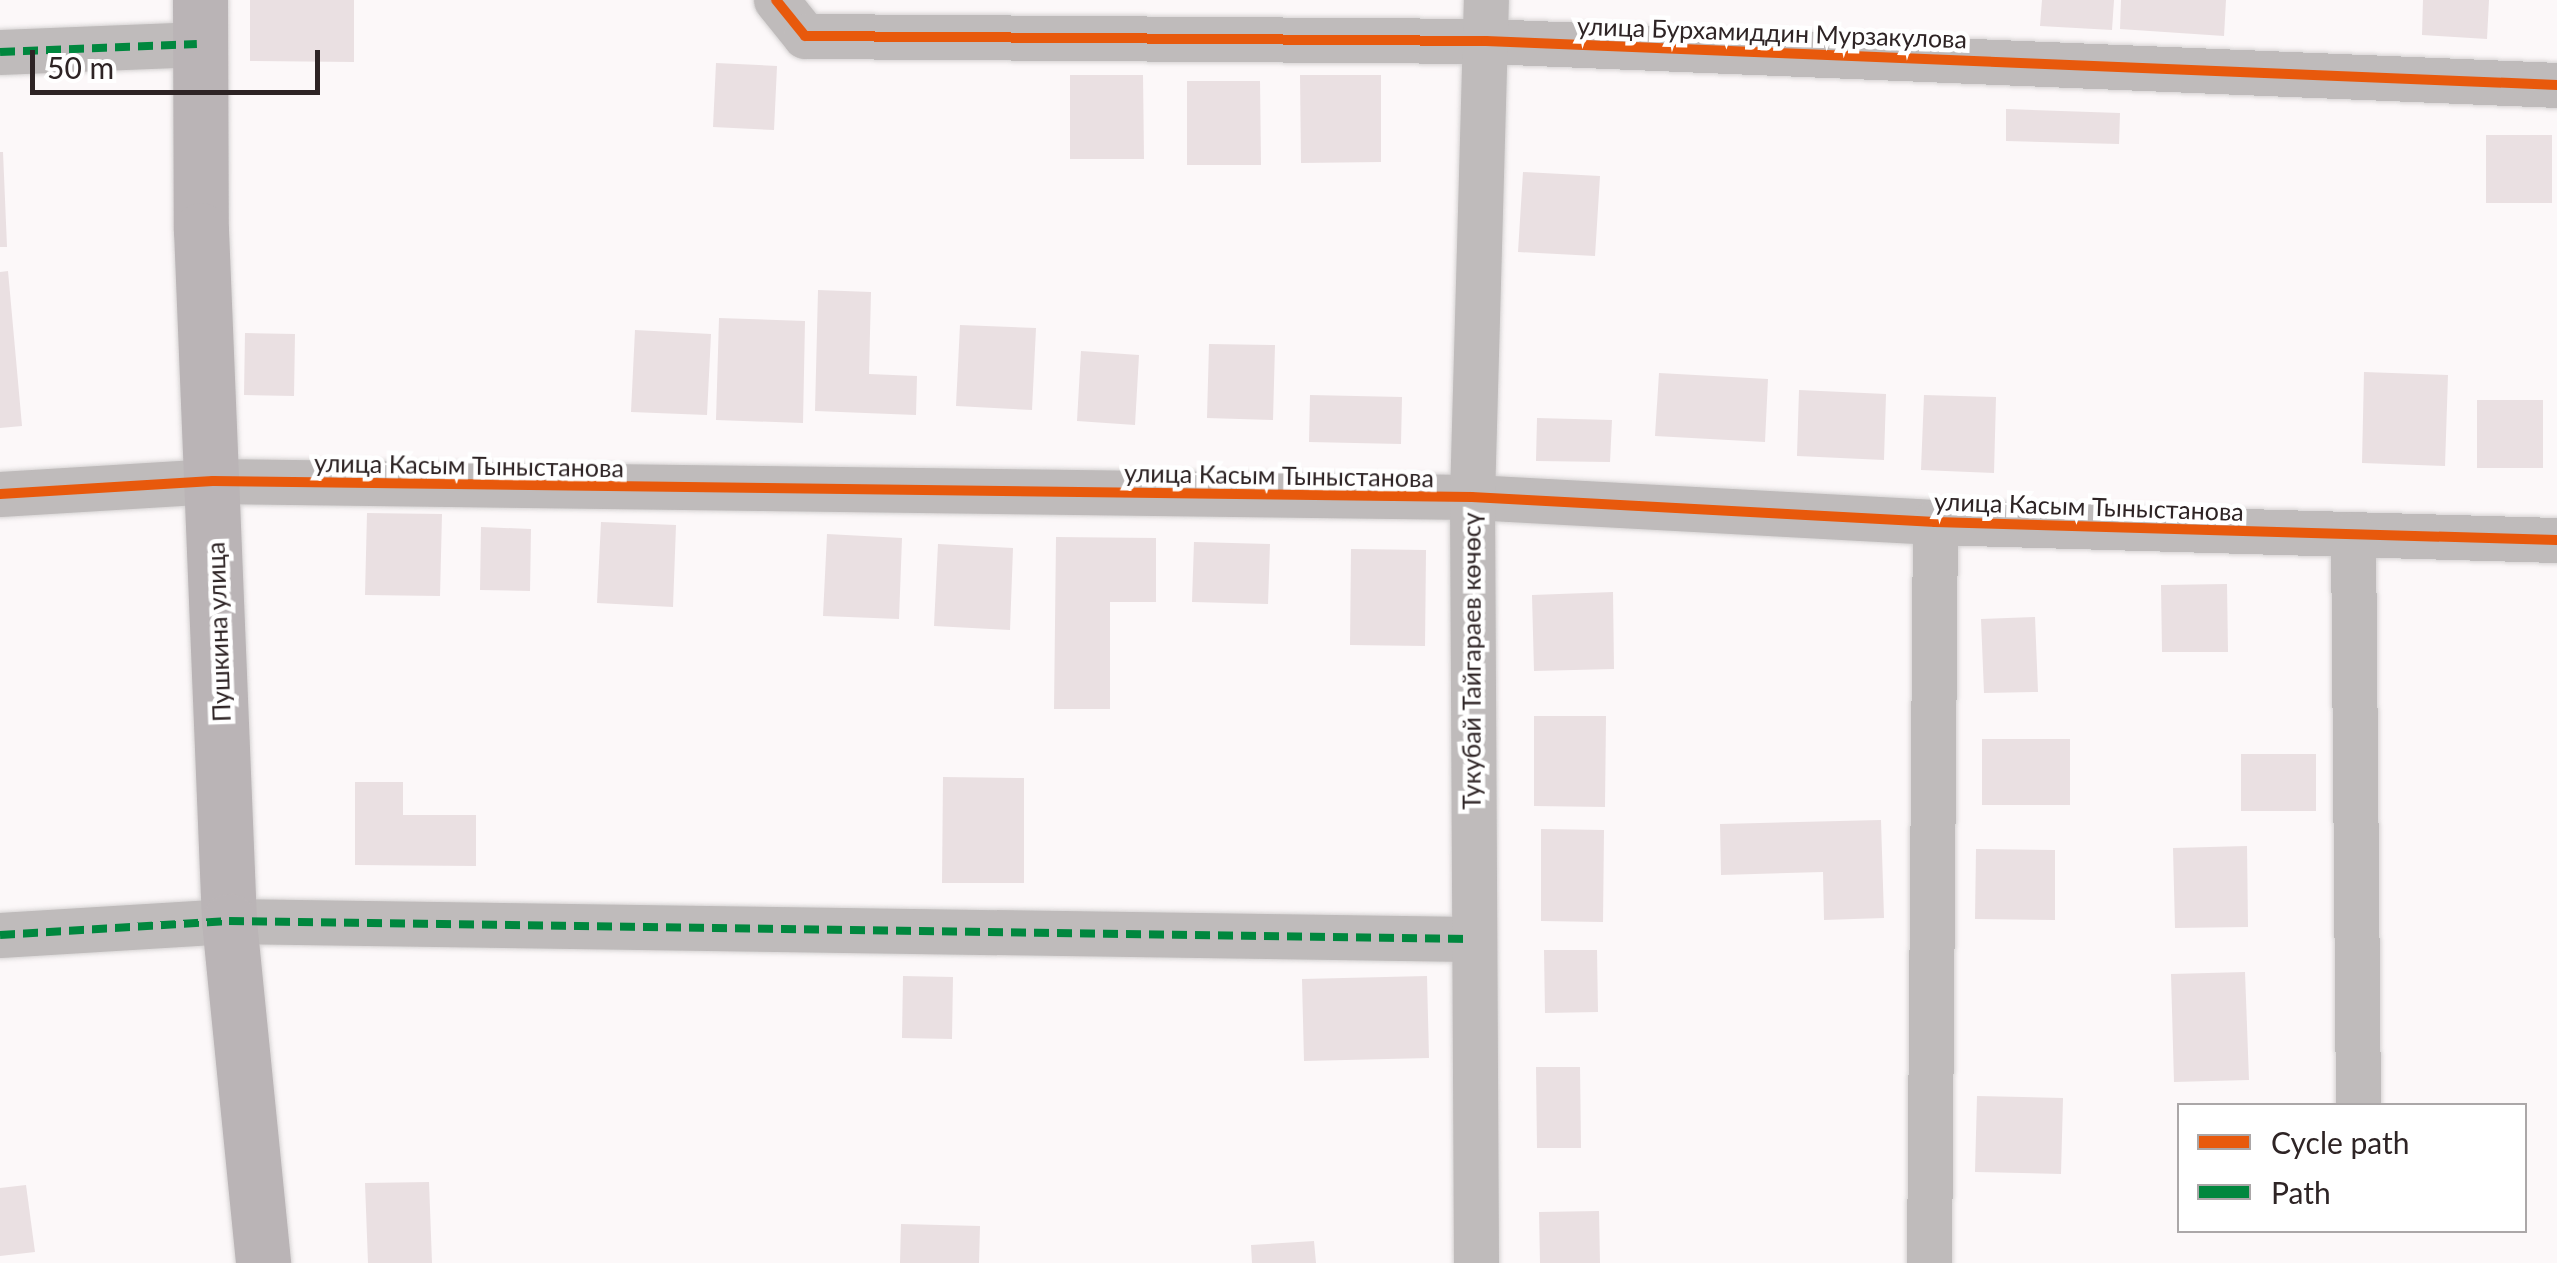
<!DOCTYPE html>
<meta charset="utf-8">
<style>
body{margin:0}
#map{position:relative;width:2557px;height:1263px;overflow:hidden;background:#fcf8f9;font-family:Lato,sans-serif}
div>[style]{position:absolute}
.building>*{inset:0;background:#eae0e2}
.roads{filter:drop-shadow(0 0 2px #d6d3d3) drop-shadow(0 0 2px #d6d3d3)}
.minor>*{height:45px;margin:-22.5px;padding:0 22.5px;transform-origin:22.5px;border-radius:22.5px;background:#bfbbbb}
.trunk>*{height:55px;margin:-27.5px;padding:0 27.5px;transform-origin:27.5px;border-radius:27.5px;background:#bab4b6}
.quiet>*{height:8px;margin-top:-4px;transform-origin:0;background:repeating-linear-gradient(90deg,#00873e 0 15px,transparent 0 23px)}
.cycleway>*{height:10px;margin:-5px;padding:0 5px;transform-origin:5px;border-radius:5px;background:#e8590c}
span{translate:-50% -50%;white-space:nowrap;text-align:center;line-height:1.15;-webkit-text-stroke:9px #fff;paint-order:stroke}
.street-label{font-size:25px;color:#2e2425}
.legend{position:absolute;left:2177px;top:1103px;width:350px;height:130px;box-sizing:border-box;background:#fff;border:2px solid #aba7a8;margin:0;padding:12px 18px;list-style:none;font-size:30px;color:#2e2425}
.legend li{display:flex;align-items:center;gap:20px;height:50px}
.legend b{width:50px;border:2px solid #aba7a8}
.scale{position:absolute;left:30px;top:50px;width:290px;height:45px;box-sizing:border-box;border:5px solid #2e2425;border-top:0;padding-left:12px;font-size:30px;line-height:35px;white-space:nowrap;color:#2e2425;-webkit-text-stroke:8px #fff;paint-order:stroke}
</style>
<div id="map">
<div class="building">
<i style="clip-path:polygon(250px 0,354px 0,354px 62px,250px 61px)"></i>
<i style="clip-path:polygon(2042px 0,2114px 0,2112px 30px,2040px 26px)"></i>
<i style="clip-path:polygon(2121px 0,2226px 0,2224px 36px,2120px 29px)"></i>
<i style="clip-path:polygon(2423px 0,2489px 0,2487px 39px,2422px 35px)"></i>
<i style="clip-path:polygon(716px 63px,777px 66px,774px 130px,713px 127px)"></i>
<i style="clip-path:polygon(1070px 75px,1143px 75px,1144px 159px,1070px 159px)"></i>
<i style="clip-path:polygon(1300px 75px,1381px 75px,1381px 162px,1301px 163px)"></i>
<i style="clip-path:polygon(1187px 81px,1260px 81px,1261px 165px,1187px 165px)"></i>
<i style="clip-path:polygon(2006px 109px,2120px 113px,2119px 144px,2006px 141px)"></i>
<i style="clip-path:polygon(2486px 135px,2552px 135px,2552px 203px,2486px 203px)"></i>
<i style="clip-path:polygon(0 152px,3px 152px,7px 247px,0 247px)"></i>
<i style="clip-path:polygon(1523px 172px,1600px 176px,1595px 256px,1518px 252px)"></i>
<i style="clip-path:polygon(8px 271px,22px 426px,0 428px,0 272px)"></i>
<i style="clip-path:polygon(818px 290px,871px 292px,869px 374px,917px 376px,916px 415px,815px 411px)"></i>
<i style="clip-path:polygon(719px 318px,805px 321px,803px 423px,716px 420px)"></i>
<i style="clip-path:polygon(960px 325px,1036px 328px,1032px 410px,956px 406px)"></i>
<i style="clip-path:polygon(635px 330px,711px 334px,707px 415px,631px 412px)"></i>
<i style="clip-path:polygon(245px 333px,295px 334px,294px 396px,244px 395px)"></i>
<i style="clip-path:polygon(1209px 344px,1275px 345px,1273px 420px,1207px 418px)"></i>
<i style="clip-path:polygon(1081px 351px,1139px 355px,1135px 425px,1077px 421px)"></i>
<i style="clip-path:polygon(2364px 372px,2448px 375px,2445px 466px,2362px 463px)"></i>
<i style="clip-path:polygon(1659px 373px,1768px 379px,1765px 442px,1655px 436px)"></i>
<i style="clip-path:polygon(1799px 390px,1886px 394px,1884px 460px,1797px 456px)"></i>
<i style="clip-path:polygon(1310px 395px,1402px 397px,1401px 444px,1309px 442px)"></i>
<i style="clip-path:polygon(1924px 395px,1996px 397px,1994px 473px,1921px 470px)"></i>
<i style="clip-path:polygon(2477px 400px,2543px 400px,2543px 468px,2477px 468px)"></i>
<i style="clip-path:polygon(1537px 418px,1612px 420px,1610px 462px,1536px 461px)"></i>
<i style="clip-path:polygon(367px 513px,442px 514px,440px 596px,365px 595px)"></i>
<i style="clip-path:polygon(601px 522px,676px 525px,673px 607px,597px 603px)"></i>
<i style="clip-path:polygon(481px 527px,531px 529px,530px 591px,480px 590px)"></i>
<i style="clip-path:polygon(827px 534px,902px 538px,899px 619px,823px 616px)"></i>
<i style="clip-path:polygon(1056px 537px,1156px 538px,1156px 602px,1110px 602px,1110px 709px,1054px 709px)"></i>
<i style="clip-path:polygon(1194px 542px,1270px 544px,1268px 604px,1192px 602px)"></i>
<i style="clip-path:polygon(938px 544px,1013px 548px,1010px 630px,934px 626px)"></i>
<i style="clip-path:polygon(1351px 549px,1426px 550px,1425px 646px,1350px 645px)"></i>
<i style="clip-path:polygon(2227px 584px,2228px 652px,2162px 652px,2161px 585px)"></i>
<i style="clip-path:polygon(1613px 592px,1614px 669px,1534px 671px,1532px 595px)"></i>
<i style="clip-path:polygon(2035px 617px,2038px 692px,1984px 693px,1981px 619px)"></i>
<i style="clip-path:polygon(1534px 716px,1606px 716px,1605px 807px,1534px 806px)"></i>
<i style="clip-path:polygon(1982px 739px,2070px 739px,2070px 805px,1982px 805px)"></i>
<i style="clip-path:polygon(2241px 754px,2316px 754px,2316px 811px,2241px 811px)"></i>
<i style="clip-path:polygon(943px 777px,1024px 778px,1024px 883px,942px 883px)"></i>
<i style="clip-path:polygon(355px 782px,403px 782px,403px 815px,476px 815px,476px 866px,355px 865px)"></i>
<i style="clip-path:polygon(1881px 820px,1884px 918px,1824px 920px,1823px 872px,1721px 875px,1720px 824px)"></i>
<i style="clip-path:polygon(1541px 829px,1604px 830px,1603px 922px,1541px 921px)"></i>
<i style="clip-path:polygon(2247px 846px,2248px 927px,2175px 928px,2173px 848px)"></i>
<i style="clip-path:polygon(1976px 849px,2055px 850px,2055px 920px,1975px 919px)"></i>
<i style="clip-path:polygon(1544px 950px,1597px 950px,1598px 1012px,1545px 1013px)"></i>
<i style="clip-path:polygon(2245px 972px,2249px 1080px,2174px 1082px,2171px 974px)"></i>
<i style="clip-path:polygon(903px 976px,953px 977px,952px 1039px,902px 1038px)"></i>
<i style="clip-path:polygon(1427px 976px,1429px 1058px,1304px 1061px,1302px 979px)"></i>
<i style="clip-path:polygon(1536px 1067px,1580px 1067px,1581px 1148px,1537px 1148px)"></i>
<i style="clip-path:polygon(1977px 1096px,2063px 1098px,2061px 1174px,1975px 1172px)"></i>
<i style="clip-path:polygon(429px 1182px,432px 1263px,368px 1263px,365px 1183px)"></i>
<i style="clip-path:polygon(26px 1185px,35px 1252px,0 1256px,0 1188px)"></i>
<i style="clip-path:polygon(1599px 1211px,1600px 1263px,1540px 1263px,1539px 1212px)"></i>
<i style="clip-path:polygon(901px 1224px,980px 1226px,979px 1263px,900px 1263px)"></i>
<i style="clip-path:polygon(1314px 1241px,1316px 1263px,1252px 1263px,1251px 1245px)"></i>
</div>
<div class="roads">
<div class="minor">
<i style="left:776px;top:0;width:46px;rotate:51.1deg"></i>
<i style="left:805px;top:36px;width:681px;rotate:0.42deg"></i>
<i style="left:1486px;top:41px;width:1072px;rotate:2.35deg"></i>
<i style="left:0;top:52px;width:197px;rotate:-2.3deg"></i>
<i style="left:0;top:494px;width:213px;rotate:-3.5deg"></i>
<i style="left:213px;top:481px;width:1259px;rotate:0.73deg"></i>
<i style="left:1472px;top:497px;width:464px;rotate:3.1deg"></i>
<i style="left:1935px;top:522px;width:622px;rotate:1.66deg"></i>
<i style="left:2353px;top:534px;width:572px;rotate:89.5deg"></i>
<i style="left:0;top:935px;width:229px;rotate:-3.5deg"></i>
<i style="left:229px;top:921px;width:1241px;rotate:0.83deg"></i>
<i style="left:1476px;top:1263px;width:766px;rotate:-90.3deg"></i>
<i style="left:1472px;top:497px;width:497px;rotate:-88.4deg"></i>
<i style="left:1929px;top:1263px;width:741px;rotate:-89.54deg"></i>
</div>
<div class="trunk">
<i style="left:200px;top:0;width:230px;rotate:89.8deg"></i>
<i style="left:201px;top:230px;width:692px;rotate:87.68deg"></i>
<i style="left:229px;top:921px;width:344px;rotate:84.3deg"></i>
</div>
</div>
<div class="quiet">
<i style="left:0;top:52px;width:197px;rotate:-2.3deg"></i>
<i style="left:0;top:935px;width:229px;rotate:-3.5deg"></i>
<i style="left:229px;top:921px;width:1241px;rotate:0.83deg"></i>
</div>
<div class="cycleway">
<i style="left:776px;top:0;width:46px;rotate:51.1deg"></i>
<i style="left:805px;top:36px;width:681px;rotate:0.42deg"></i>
<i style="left:1486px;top:41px;width:1072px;rotate:2.35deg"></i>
<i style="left:0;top:494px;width:213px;rotate:-3.5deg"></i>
<i style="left:213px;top:481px;width:1259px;rotate:0.73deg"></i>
<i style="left:1472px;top:497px;width:464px;rotate:3.1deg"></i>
<i style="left:1935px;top:522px;width:622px;rotate:1.66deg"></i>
</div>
<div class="street-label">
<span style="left:1772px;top:32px;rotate:2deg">улица Бурхамиддин Мурзакулова</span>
<span style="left:469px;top:465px;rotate:1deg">улица Касым Тыныстанова</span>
<span style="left:1279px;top:475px;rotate:1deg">улица Касым Тыныстанова</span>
<span style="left:2089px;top:506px;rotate:2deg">улица Касым Тыныстанова</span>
<span style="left:218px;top:632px;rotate:-92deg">Пушкина улица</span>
<span style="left:1471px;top:661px;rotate:-90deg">Тукубай Тайгараев көчөсү</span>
</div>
<ul class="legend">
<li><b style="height:12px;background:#e8590c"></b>Cycle path</li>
<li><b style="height:12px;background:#00873e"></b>Path</li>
</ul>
<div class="scale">50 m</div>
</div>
